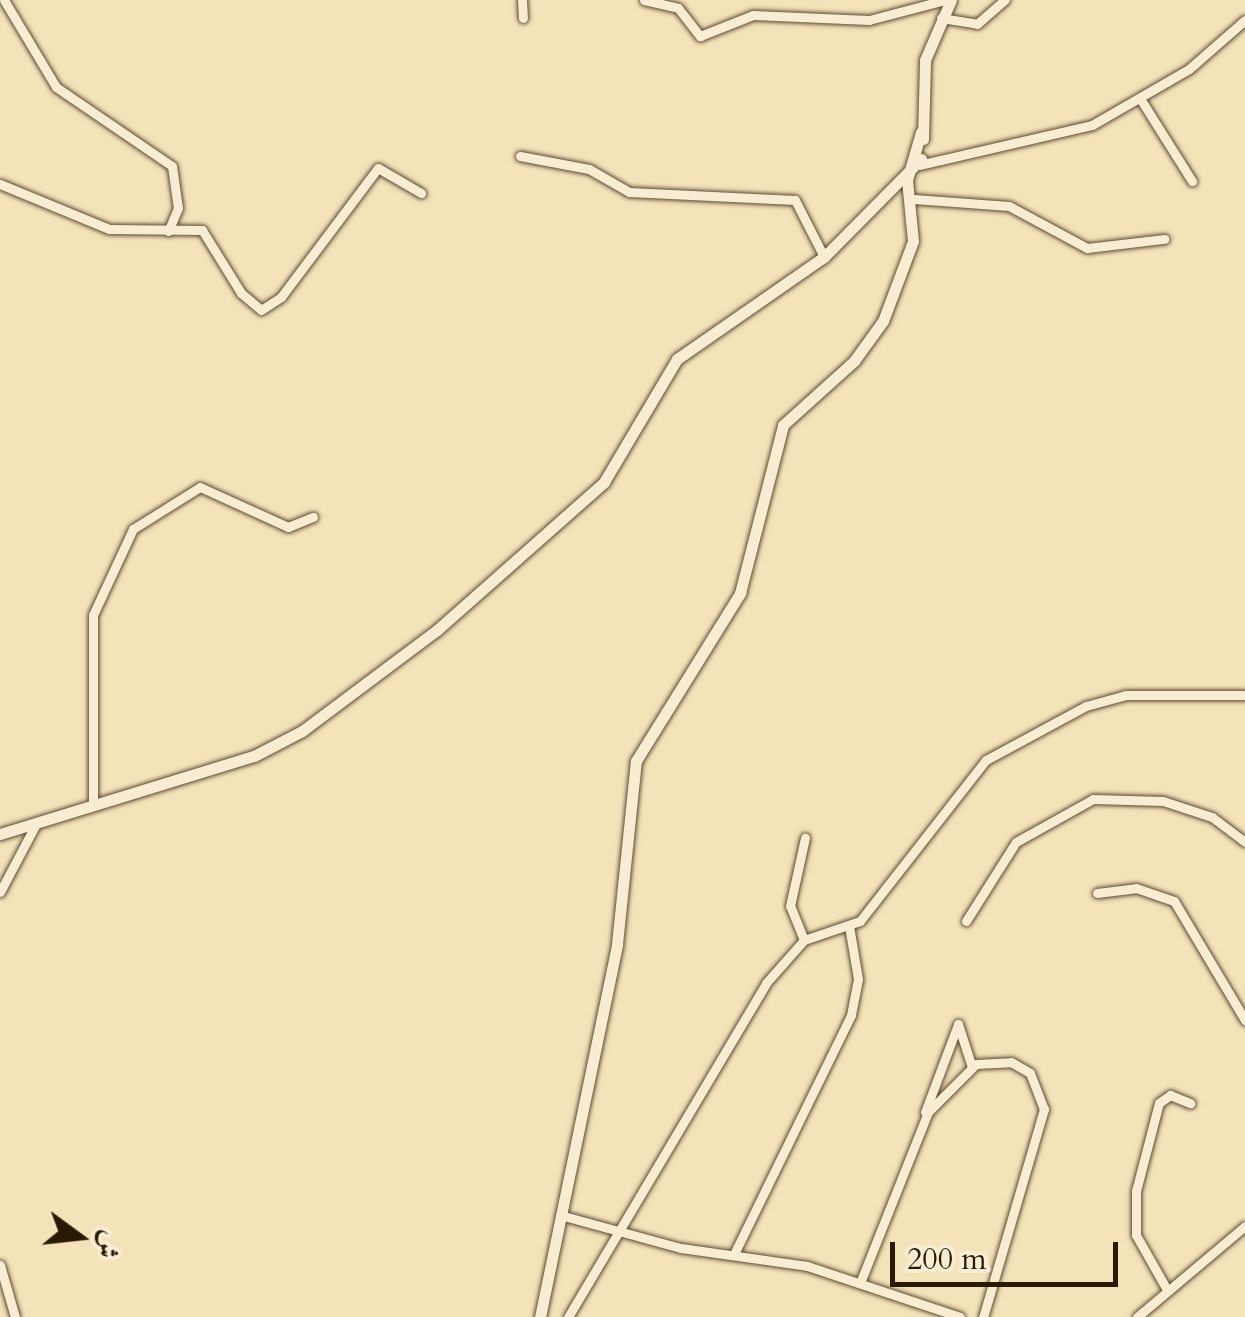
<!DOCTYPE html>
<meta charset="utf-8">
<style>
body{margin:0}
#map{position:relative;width:1245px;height:1317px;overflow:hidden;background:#f4e2b9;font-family:Cardo,Amiri,serif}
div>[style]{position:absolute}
.roads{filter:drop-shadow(0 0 2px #5c4c32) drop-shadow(0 0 2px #5c4c32)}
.minor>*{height:9px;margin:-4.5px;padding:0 4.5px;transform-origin:4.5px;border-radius:4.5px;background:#f8ecd2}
.tertiary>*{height:11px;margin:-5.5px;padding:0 5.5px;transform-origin:5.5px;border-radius:5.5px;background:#f8ecd2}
span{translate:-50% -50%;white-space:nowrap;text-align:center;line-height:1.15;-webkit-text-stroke:8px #f8ecd2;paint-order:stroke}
.north{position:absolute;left:30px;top:1187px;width:100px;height:100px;-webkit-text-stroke:8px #f8ecd2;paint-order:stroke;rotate:105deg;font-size:28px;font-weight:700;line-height:40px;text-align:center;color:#291a05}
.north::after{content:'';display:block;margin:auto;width:35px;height:45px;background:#291a05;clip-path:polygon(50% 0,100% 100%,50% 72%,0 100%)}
.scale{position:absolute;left:890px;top:1242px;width:228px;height:45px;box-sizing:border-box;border:5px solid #291a05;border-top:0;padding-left:12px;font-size:30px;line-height:35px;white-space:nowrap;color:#291a05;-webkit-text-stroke:8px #f8ecd2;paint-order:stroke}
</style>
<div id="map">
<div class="roads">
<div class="minor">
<i style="left:4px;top:0;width:101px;rotate:59.1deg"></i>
<i style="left:56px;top:87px;width:140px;rotate:34.3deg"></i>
<i style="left:172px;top:166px;width:42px;rotate:81.9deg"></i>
<i style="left:178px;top:208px;width:25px;rotate:113deg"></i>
<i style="left:522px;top:0;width:18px;rotate:87deg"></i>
<i style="left:644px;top:0;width:35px;rotate:13deg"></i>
<i style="left:678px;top:8px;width:36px;rotate:52deg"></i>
<i style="left:700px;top:36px;width:57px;rotate:-21.6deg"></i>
<i style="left:753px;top:15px;width:116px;rotate:2.5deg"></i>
<i style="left:869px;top:20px;width:79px;rotate:-14.7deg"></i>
<i style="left:941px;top:18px;width:36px;rotate:9deg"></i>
<i style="left:977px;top:24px;width:37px;rotate:-41deg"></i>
<i style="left:1141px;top:100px;width:96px;rotate:57.8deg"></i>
<i style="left:520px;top:156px;width:70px;rotate:10.7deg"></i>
<i style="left:589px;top:169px;width:46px;rotate:29.9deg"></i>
<i style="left:629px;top:192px;width:166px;rotate:2.8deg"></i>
<i style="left:795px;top:200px;width:64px;rotate:63deg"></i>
<i style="left:919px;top:165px;width:178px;rotate:-13deg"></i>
<i style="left:1092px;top:125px;width:112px;rotate:-30deg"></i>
<i style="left:1189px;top:69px;width:74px;rotate:-41.2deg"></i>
<i style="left:0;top:184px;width:118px;rotate:22.4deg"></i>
<i style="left:109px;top:229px;width:93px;rotate:0.6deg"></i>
<i style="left:202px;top:230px;width:74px;rotate:58.2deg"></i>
<i style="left:241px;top:293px;width:26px;rotate:40deg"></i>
<i style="left:261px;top:310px;width:24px;rotate:-33deg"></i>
<i style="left:281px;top:297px;width:161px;rotate:-53.1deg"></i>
<i style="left:378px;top:168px;width:50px;rotate:30.2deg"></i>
<i style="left:914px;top:199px;width:95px;rotate:4.2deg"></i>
<i style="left:1009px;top:206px;width:89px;rotate:28.3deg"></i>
<i style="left:1087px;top:248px;width:78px;rotate:-6.7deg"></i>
<i style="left:93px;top:801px;width:186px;rotate:-90deg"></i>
<i style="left:93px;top:615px;width:95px;rotate:-65.1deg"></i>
<i style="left:133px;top:529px;width:79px;rotate:-32.1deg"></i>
<i style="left:200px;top:487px;width:97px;rotate:24.4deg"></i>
<i style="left:288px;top:527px;width:27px;rotate:-22deg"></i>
<i style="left:0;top:892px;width:77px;rotate:-62.1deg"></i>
<i style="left:1097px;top:893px;width:39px;rotate:-7deg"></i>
<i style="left:1136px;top:888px;width:40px;rotate:18.9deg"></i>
<i style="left:1174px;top:901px;width:139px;rotate:59.2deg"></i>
<i style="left:966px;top:921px;width:93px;rotate:-57.7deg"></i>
<i style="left:1016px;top:842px;width:88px;rotate:-29.2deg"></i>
<i style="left:1093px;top:799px;width:70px;rotate:1.6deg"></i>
<i style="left:1163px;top:801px;width:52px;rotate:18.1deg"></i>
<i style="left:1212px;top:817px;width:41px;rotate:37.1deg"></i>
<i style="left:804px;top:940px;width:37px;rotate:-112deg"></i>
<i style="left:790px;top:906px;width:70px;rotate:-77.6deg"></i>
<i style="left:925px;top:1112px;width:94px;rotate:-69.4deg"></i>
<i style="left:958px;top:1024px;width:45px;rotate:72deg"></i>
<i style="left:560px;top:1215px;width:125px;rotate:15.3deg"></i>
<i style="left:681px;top:1248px;width:127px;rotate:8.1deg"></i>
<i style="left:807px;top:1266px;width:161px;rotate:18.4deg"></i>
<i style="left:734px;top:1254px;width:266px;rotate:-63.9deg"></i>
<i style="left:851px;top:1015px;width:37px;rotate:-79deg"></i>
<i style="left:858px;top:979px;width:54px;rotate:-99.6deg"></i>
<i style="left:0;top:1265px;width:54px;rotate:73.9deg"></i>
<i style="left:860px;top:1283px;width:184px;rotate:-68.3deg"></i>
<i style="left:928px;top:1112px;width:68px;rotate:-45deg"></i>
<i style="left:976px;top:1064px;width:35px;rotate:-3deg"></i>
<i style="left:1011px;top:1062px;width:22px;rotate:30deg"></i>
<i style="left:1030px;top:1073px;width:39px;rotate:69deg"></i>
<i style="left:1044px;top:1109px;width:217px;rotate:106.3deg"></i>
<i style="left:1166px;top:1288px;width:61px;rotate:-119.5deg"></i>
<i style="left:1136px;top:1235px;width:44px;rotate:-90deg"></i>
<i style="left:1136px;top:1191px;width:91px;rotate:-75.4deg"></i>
<i style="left:1159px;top:1103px;width:14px;rotate:-36deg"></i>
<i style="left:1170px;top:1095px;width:22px;rotate:22deg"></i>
<i style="left:568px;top:1317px;width:388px;rotate:-59.3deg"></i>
<i style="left:766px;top:983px;width:57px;rotate:-48.5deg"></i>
<i style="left:804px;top:940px;width:59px;rotate:-18.7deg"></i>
<i style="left:860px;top:921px;width:204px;rotate:-52deg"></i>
<i style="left:986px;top:760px;width:114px;rotate:-28.4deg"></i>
<i style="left:1086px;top:706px;width:41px;rotate:-15.4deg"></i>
<i style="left:1126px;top:695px;width:119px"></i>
<i style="left:1137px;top:1317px;width:141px;rotate:-40.1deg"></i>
</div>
<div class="tertiary">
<i style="left:923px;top:139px;width:79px;rotate:-88.5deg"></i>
<i style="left:925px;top:60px;width:65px;rotate:-66.6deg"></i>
<i style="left:0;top:834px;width:266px;rotate:-17.1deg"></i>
<i style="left:254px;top:756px;width:54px;rotate:-27.5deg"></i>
<i style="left:302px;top:731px;width:169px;rotate:-36.8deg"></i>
<i style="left:437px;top:630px;width:223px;rotate:-41.5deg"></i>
<i style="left:604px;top:482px;width:143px;rotate:-59.3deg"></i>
<i style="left:677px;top:359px;width:179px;rotate:-34.8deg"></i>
<i style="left:824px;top:257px;width:138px;rotate:-45.3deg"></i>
<i style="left:540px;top:1317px;width:381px;rotate:-78.3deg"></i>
<i style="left:617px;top:944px;width:184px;rotate:-84.1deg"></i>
<i style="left:636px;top:761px;width:198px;rotate:-58.2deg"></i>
<i style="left:740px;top:593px;width:173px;rotate:-75.6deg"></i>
<i style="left:783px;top:425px;width:96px;rotate:-42deg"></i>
<i style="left:854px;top:361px;width:49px;rotate:-54.1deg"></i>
<i style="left:883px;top:321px;width:85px;rotate:-69.4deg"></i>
<i style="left:913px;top:241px;width:61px;rotate:-95.6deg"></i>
<i style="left:907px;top:180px;width:50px;rotate:-73.7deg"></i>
</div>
</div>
<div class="north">ش</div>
<div class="scale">200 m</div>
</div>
